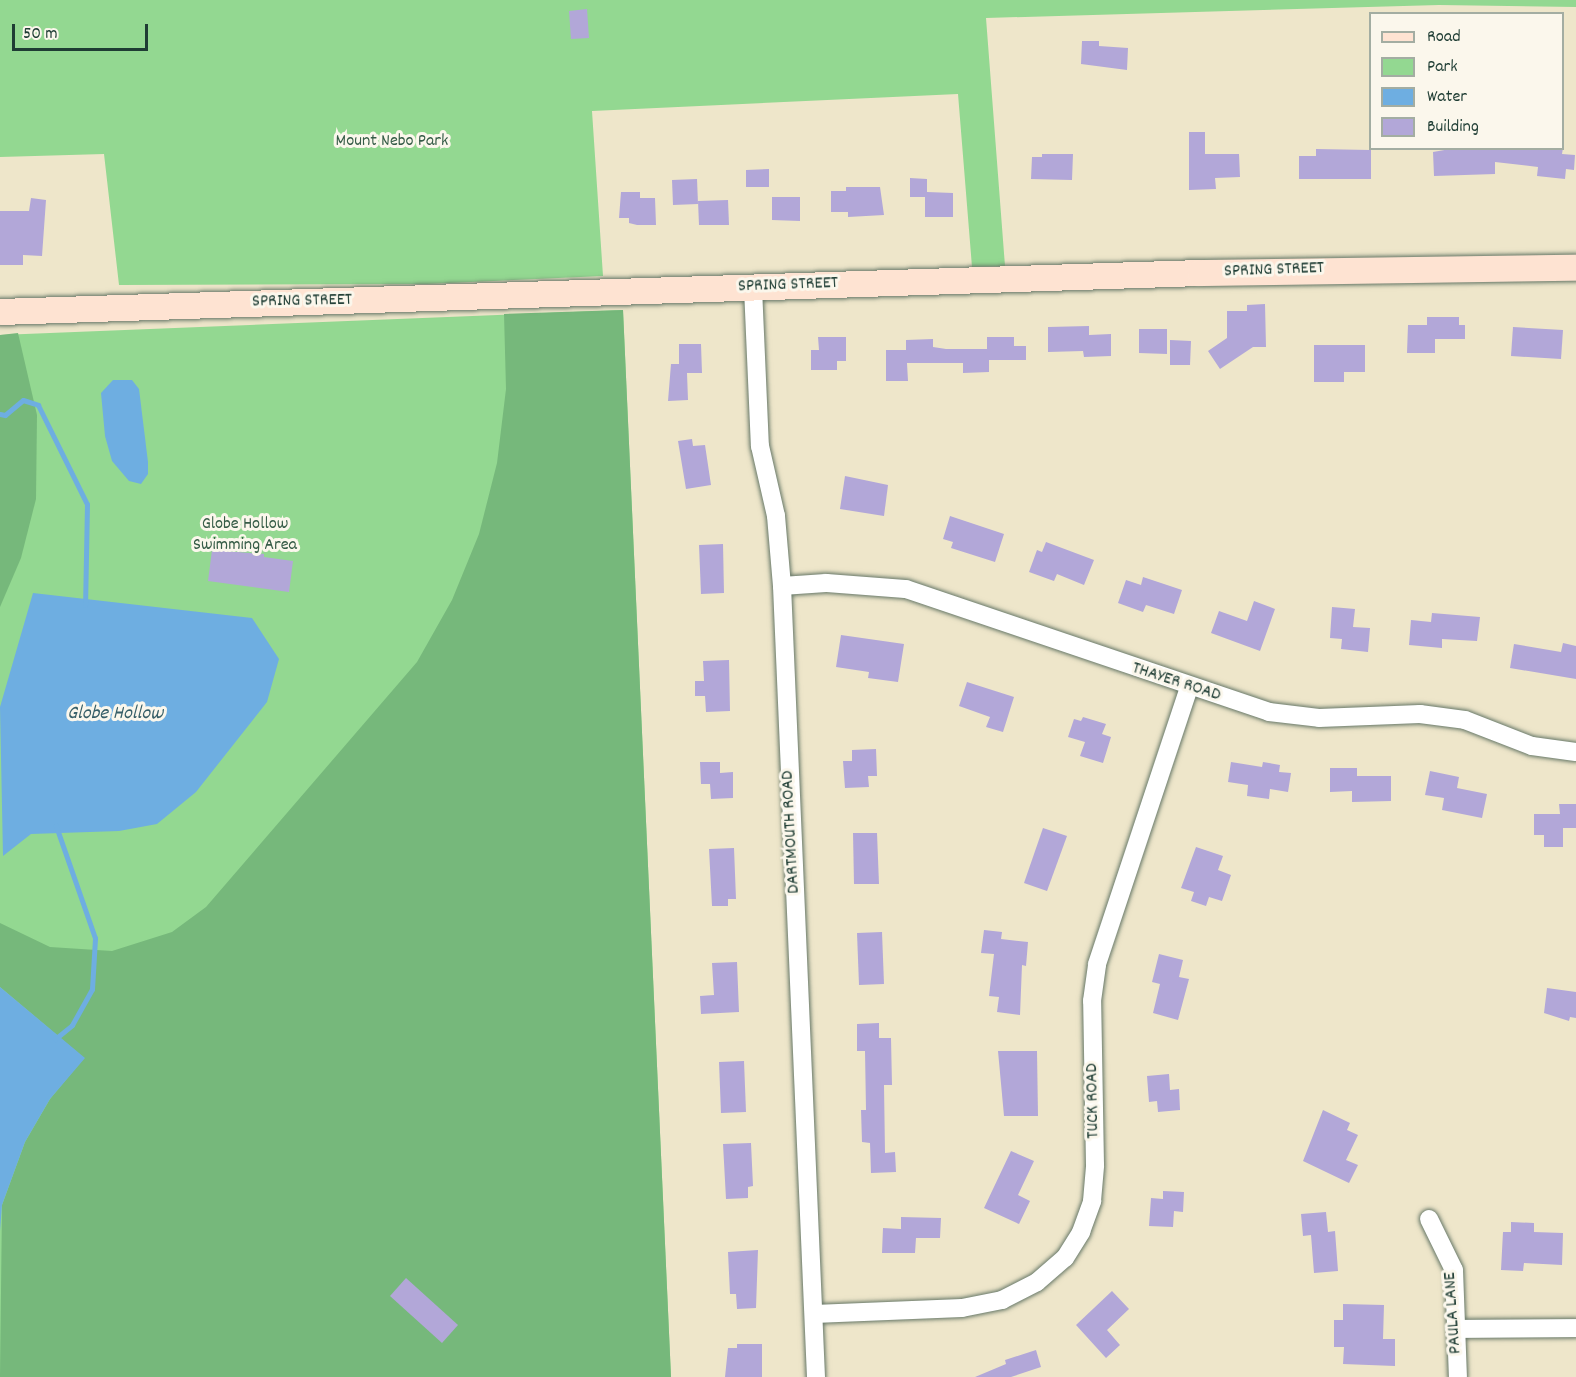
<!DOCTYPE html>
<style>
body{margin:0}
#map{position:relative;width:1576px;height:1377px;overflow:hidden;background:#eee6ca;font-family:Dekko,sans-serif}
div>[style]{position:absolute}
.green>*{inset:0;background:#93d891}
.forest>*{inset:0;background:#76b87b}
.water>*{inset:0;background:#6eaee1}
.stream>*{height:5px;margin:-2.5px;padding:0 2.5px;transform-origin:2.5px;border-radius:2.5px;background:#6eaee1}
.building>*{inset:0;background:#b2a7d8}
.roads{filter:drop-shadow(0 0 2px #677868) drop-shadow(0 0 2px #677868)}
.street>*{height:18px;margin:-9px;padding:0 9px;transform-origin:9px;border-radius:9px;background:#fff}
.secondary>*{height:26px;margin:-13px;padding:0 13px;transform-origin:13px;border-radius:13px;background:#fee3d2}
span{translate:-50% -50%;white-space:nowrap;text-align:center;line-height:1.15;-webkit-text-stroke:6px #fbf7ec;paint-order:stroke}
.park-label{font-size:18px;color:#365c47}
.street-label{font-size:18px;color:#1f3d34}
.water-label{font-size:20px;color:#375f68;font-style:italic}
.legend{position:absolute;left:1369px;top:12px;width:195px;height:138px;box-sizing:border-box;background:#fbf7ec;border:2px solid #a3ada2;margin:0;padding:8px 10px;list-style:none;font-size:18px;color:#1f3d34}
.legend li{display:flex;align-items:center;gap:12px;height:30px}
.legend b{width:30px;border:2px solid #a3ada2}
.scale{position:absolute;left:12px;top:24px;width:136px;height:27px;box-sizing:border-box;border:3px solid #1f3d34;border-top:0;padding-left:8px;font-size:18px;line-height:21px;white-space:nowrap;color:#1f3d34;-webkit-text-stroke:4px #fbf7ec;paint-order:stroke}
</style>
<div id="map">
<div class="green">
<i style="clip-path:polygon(0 0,1576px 0,1576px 7px,1439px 5px,986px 18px,1005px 266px,972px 267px,958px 94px,592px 111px,603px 276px,427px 284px,119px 285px,104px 154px,0 157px)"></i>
<i style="clip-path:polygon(623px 310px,671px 1377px,0 1377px,0 335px)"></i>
</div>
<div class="forest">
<i style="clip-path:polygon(623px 310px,671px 1377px,0 1377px,2px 1205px,25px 1142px,50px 1099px,84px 1058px,0 987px,0 923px,50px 947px,112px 951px,172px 932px,206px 907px,417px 662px,452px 600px,479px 534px,497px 463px,506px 389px,504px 314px)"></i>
<i style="clip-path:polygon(18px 333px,37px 415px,36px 499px,21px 558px,0 607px,0 335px)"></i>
</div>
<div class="water">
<i style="clip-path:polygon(113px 380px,132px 380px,139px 389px,148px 462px,148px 474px,141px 484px,129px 481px,112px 461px,105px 436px,101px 393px)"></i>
<i style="clip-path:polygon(33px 593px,252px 618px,279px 659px,267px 702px,196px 792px,157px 824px,119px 831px,31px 834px,3px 856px,0 707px)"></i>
<i style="clip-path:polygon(0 987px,85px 1058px,50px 1099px,25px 1142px,2px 1205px,0 1231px)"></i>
</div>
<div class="stream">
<i style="left:0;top:414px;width:5px;rotate:11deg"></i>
<i style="left:5px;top:415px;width:23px;rotate:-40deg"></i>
<i style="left:23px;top:400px;width:16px;rotate:18deg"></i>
<i style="left:38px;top:405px;width:110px;rotate:63.7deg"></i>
<i style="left:87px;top:504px;width:101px;rotate:91.1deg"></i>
<i style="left:55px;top:1039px;width:22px;rotate:-39deg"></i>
<i style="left:72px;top:1025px;width:41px;rotate:-60.9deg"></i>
<i style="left:92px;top:989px;width:51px;rotate:-86.6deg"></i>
<i style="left:95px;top:938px;width:119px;rotate:-109.2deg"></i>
</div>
<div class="building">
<i style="clip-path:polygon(587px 9px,589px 38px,571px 39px,569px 11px)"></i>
<i style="clip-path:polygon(1082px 41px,1099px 41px,1099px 46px,1128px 48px,1127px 70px,1081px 64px)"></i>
<i style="clip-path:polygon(1189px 132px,1205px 132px,1205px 154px,1239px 154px,1240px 177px,1215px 178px,1216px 189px,1189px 190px)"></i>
<i style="clip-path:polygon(1456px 148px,1563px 148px,1562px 154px,1575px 155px,1574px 170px,1566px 169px,1565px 179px,1537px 176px,1538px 167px,1495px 162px,1495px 174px,1434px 176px,1433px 152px)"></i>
<i style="clip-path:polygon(1316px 149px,1371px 150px,1371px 179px,1299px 179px,1299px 156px,1316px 156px)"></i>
<i style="clip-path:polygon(1042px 154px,1073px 154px,1072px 180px,1031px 179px,1032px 157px,1042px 157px)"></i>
<i style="clip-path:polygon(769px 169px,769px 187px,746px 187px,746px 170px)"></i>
<i style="clip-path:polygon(910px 178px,927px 179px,927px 192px,953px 193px,953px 217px,925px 217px,925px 197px,910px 197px)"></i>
<i style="clip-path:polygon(697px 179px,698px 204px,673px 205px,672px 180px)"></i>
<i style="clip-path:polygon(846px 187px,880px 187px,884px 215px,848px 217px,848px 212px,831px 212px,831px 191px,846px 191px)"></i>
<i style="clip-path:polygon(621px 192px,640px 192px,640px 198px,655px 198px,656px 225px,637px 225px,629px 223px,629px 218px,619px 218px)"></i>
<i style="clip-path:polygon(772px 197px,800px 197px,800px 221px,772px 220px)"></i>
<i style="clip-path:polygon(31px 198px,46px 200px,42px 256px,23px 255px,23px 265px,0 265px,0 211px,29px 211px)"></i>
<i style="clip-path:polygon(728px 200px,729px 225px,699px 225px,698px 201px)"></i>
<i style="clip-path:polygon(1265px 304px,1266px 347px,1253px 347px,1220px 369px,1208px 351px,1227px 338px,1227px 311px,1247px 311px,1247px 305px)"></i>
<i style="clip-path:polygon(1427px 317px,1459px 317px,1459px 325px,1465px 325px,1465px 339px,1435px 339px,1435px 353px,1407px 353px,1408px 325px,1427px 325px)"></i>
<i style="clip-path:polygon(1089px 326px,1089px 335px,1111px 334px,1111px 356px,1084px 357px,1083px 351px,1048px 352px,1048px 327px)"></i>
<i style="clip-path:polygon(1513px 327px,1563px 330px,1561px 359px,1511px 356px)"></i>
<i style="clip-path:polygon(1139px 329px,1167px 329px,1167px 354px,1139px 353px)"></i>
<i style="clip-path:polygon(818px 337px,846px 337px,846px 361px,837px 361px,837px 370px,811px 370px,811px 350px,819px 350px)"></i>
<i style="clip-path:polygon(987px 337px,1014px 337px,1014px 346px,1026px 346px,1026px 360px,989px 360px,989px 372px,963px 373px,963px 363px,907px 363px,908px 381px,886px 381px,886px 350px,906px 350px,906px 340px,933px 339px,933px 347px,946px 349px,987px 349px)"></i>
<i style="clip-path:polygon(1170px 340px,1191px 341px,1190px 365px,1170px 365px)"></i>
<i style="clip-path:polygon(679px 344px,701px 344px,702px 373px,687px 373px,688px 400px,668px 401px,671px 364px,679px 364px)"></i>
<i style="clip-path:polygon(1314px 345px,1365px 345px,1365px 372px,1344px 372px,1344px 382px,1314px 382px)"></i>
<i style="clip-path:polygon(692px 439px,693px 446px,705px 445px,711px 485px,686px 489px,678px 441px)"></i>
<i style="clip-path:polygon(845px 476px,888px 485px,884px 516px,840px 509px)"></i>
<i style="clip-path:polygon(950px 516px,1004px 534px,995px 562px,951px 548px,953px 542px,943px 539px)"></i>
<i style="clip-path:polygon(1046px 542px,1094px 560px,1084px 585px,1057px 574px,1054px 581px,1029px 572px,1037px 550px,1042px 552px)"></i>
<i style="clip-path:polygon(723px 544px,724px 593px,701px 594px,699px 545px)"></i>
<i style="clip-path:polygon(212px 550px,264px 554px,264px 557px,293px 561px,289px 592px,208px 581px)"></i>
<i style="clip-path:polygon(1143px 577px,1182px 590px,1174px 614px,1146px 605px,1143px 612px,1118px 603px,1126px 580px,1141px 585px)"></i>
<i style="clip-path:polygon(1254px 601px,1275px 609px,1260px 651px,1211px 633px,1219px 611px,1247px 621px)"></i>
<i style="clip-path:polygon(1332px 607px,1355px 609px,1353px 627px,1370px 628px,1368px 652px,1341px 649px,1342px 639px,1330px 638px)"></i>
<i style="clip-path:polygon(1432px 613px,1480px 617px,1477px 641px,1442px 639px,1442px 648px,1409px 645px,1411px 620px,1431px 622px)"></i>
<i style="clip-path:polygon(841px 635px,904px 644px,898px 682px,868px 678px,869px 672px,836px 667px)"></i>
<i style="clip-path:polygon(1563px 643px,1576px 646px,1576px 679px,1510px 668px,1514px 644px,1561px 652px)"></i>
<i style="clip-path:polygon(729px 660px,730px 711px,706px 712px,705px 696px,695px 696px,695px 681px,704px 681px,703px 661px)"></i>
<i style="clip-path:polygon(967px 682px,1014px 697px,1003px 732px,986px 727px,990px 717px,959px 706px)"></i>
<i style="clip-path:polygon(1083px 717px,1106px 724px,1102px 734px,1111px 737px,1103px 763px,1080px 756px,1085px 742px,1068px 737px,1074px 719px,1081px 721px)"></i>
<i style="clip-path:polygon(876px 749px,877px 776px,868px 776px,869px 787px,845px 788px,843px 761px,852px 761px,852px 750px)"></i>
<i style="clip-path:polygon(700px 762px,720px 762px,720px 773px,733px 772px,733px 798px,711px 799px,710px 784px,701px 784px)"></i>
<i style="clip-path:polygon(1231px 762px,1262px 767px,1263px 762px,1280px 765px,1279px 772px,1291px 773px,1288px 792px,1270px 789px,1269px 799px,1247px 796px,1248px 785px,1228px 782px)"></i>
<i style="clip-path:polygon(1330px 768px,1357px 768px,1357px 776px,1391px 776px,1391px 801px,1352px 802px,1352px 791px,1330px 792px)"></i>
<i style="clip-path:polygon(1430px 771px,1459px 777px,1457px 788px,1487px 794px,1482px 818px,1442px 810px,1444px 798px,1425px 795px)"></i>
<i style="clip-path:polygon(1559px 804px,1576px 804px,1576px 828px,1563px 828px,1563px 847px,1544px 847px,1544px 835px,1534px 835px,1534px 814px,1560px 814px)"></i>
<i style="clip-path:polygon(1043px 828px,1067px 836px,1047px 891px,1024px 883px)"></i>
<i style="clip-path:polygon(853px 833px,877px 833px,879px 884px,854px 884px)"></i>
<i style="clip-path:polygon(1196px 847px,1223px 856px,1218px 870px,1231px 875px,1222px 901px,1209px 897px,1206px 906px,1191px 901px,1194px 892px,1181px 888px)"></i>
<i style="clip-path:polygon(734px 848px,736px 899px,728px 899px,728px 906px,712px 906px,709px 849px)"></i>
<i style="clip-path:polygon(984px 930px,1002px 932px,1001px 939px,1028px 942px,1026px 966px,1022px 965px,1020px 1015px,997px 1012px,999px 997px,989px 996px,994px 954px,981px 953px)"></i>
<i style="clip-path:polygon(882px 932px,884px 984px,859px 985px,857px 933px)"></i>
<i style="clip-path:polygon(1159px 954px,1183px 960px,1179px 977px,1189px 979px,1178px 1020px,1153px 1013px,1160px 984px,1152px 982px)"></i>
<i style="clip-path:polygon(737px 962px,739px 1012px,701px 1014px,700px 996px,714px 995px,712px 963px)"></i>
<i style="clip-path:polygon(1547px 988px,1576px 992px,1576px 1018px,1570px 1017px,1569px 1021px,1544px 1013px)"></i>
<i style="clip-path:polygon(879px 1023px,879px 1038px,891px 1038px,892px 1085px,884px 1085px,885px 1153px,895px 1152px,896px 1172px,871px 1173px,870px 1143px,862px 1142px,861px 1110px,866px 1110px,865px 1051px,857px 1051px,857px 1024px)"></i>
<i style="clip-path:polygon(998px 1051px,1037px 1051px,1038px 1116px,1004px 1116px)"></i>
<i style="clip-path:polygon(744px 1061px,746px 1112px,721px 1113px,719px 1062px)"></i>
<i style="clip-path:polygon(1169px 1074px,1170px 1090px,1179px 1089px,1180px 1110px,1158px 1112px,1157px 1101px,1149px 1102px,1147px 1076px)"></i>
<i style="clip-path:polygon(1323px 1110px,1350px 1123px,1347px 1130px,1358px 1135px,1346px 1160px,1358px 1165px,1349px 1183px,1303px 1161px)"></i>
<i style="clip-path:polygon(751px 1143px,753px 1186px,748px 1187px,748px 1198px,726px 1199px,723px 1144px)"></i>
<i style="clip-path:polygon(1011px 1151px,1034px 1161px,1018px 1195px,1030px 1201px,1019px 1224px,984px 1208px)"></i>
<i style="clip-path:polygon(1163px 1191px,1184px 1192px,1183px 1212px,1174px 1211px,1173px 1227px,1149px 1226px,1151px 1198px,1163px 1199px)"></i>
<i style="clip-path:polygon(1326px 1212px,1328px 1232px,1335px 1231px,1338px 1271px,1314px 1273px,1311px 1235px,1303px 1236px,1301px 1214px)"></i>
<i style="clip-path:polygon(901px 1217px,941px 1218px,940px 1238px,916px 1238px,915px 1253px,882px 1253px,883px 1228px,901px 1229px)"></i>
<i style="clip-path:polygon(1511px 1222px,1534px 1223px,1534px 1232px,1563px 1233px,1562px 1265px,1524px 1263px,1523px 1271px,1501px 1270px,1503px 1232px,1511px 1232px)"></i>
<i style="clip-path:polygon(758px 1250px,756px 1308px,737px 1309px,736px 1294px,730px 1294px,728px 1252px)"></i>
<i style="clip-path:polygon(406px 1278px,458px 1325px,442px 1343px,390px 1296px)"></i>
<i style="clip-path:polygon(1112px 1291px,1129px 1309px,1107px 1330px,1120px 1345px,1106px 1358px,1076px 1325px)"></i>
<i style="clip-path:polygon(1343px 1304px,1384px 1305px,1383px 1339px,1395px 1339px,1395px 1366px,1343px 1364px,1344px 1347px,1334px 1347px,1334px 1320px,1343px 1320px)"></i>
<i style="clip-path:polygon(737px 1344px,762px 1344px,762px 1377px,725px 1377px,728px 1348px,737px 1348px)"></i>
<i style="clip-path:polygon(1036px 1350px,1041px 1367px,1011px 1377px,975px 1377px,1006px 1364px,1005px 1360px)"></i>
</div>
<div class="roads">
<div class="street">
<i style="left:753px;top:288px;width:158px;rotate:87.5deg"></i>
<i style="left:760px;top:446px;width:72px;rotate:77.1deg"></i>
<i style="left:776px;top:516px;width:70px;rotate:85.1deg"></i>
<i style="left:782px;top:586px;width:792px;rotate:87.54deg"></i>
<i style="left:782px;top:586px;width:44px;rotate:-3.9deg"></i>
<i style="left:826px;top:583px;width:80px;rotate:4.3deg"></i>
<i style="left:906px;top:589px;width:383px;rotate:18.7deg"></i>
<i style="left:1269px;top:712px;width:50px;rotate:6.8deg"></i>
<i style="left:1319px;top:718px;width:101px;rotate:-2.3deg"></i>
<i style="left:1420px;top:714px;width:45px;rotate:7.6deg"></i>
<i style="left:1465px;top:720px;width:72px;rotate:21.2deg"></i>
<i style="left:1532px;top:746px;width:44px;rotate:7.8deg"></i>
<i style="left:1429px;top:1219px;width:57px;rotate:63.9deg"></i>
<i style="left:1454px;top:1270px;width:107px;rotate:87.9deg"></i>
<i style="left:814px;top:1314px;width:148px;rotate:-2.3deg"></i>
<i style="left:962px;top:1308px;width:41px;rotate:-11.3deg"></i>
<i style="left:1002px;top:1300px;width:39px;rotate:-27deg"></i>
<i style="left:1037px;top:1282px;width:37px;rotate:-41deg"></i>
<i style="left:1065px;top:1258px;width:31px;rotate:-58deg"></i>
<i style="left:1081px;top:1232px;width:33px;rotate:-70deg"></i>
<i style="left:1092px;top:1201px;width:36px;rotate:-85deg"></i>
<i style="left:1095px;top:1165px;width:164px;rotate:-91deg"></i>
<i style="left:1092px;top:1001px;width:37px;rotate:-82deg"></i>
<i style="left:1097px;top:964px;width:291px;rotate:-71.6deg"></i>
<i style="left:1458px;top:1329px;width:118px;rotate:-0.5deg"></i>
</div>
<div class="secondary">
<i style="left:0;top:312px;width:1201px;rotate:-1.86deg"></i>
<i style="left:1200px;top:273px;width:376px;rotate:-0.8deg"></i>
</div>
</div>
<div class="park-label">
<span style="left:392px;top:142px">Mount Nebo Park</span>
<span style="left:245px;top:536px">Globe Hollow<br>Swimming Area</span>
</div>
<div class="street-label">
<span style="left:1274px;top:271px;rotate:-2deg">SPRING STREET</span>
<span style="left:788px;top:286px;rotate:-2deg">SPRING STREET</span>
<span style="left:302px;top:302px;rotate:-1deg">SPRING STREET</span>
<span style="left:1176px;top:683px;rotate:18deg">THAYER ROAD</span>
<span style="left:792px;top:832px;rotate:-93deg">DARTMOUTH ROAD</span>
<span style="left:1094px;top:1101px;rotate:-91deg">TUCK ROAD</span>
<span style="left:1454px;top:1313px;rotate:-94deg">PAULA LANE</span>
</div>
<div class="water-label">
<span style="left:115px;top:714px">Globe Hollow</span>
</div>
<ul class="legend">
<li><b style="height:8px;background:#fee3d2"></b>Road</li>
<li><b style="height:16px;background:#93d891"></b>Park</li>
<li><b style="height:16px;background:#6eaee1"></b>Water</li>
<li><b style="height:16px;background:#b2a7d8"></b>Building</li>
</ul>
<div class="scale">50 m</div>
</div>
